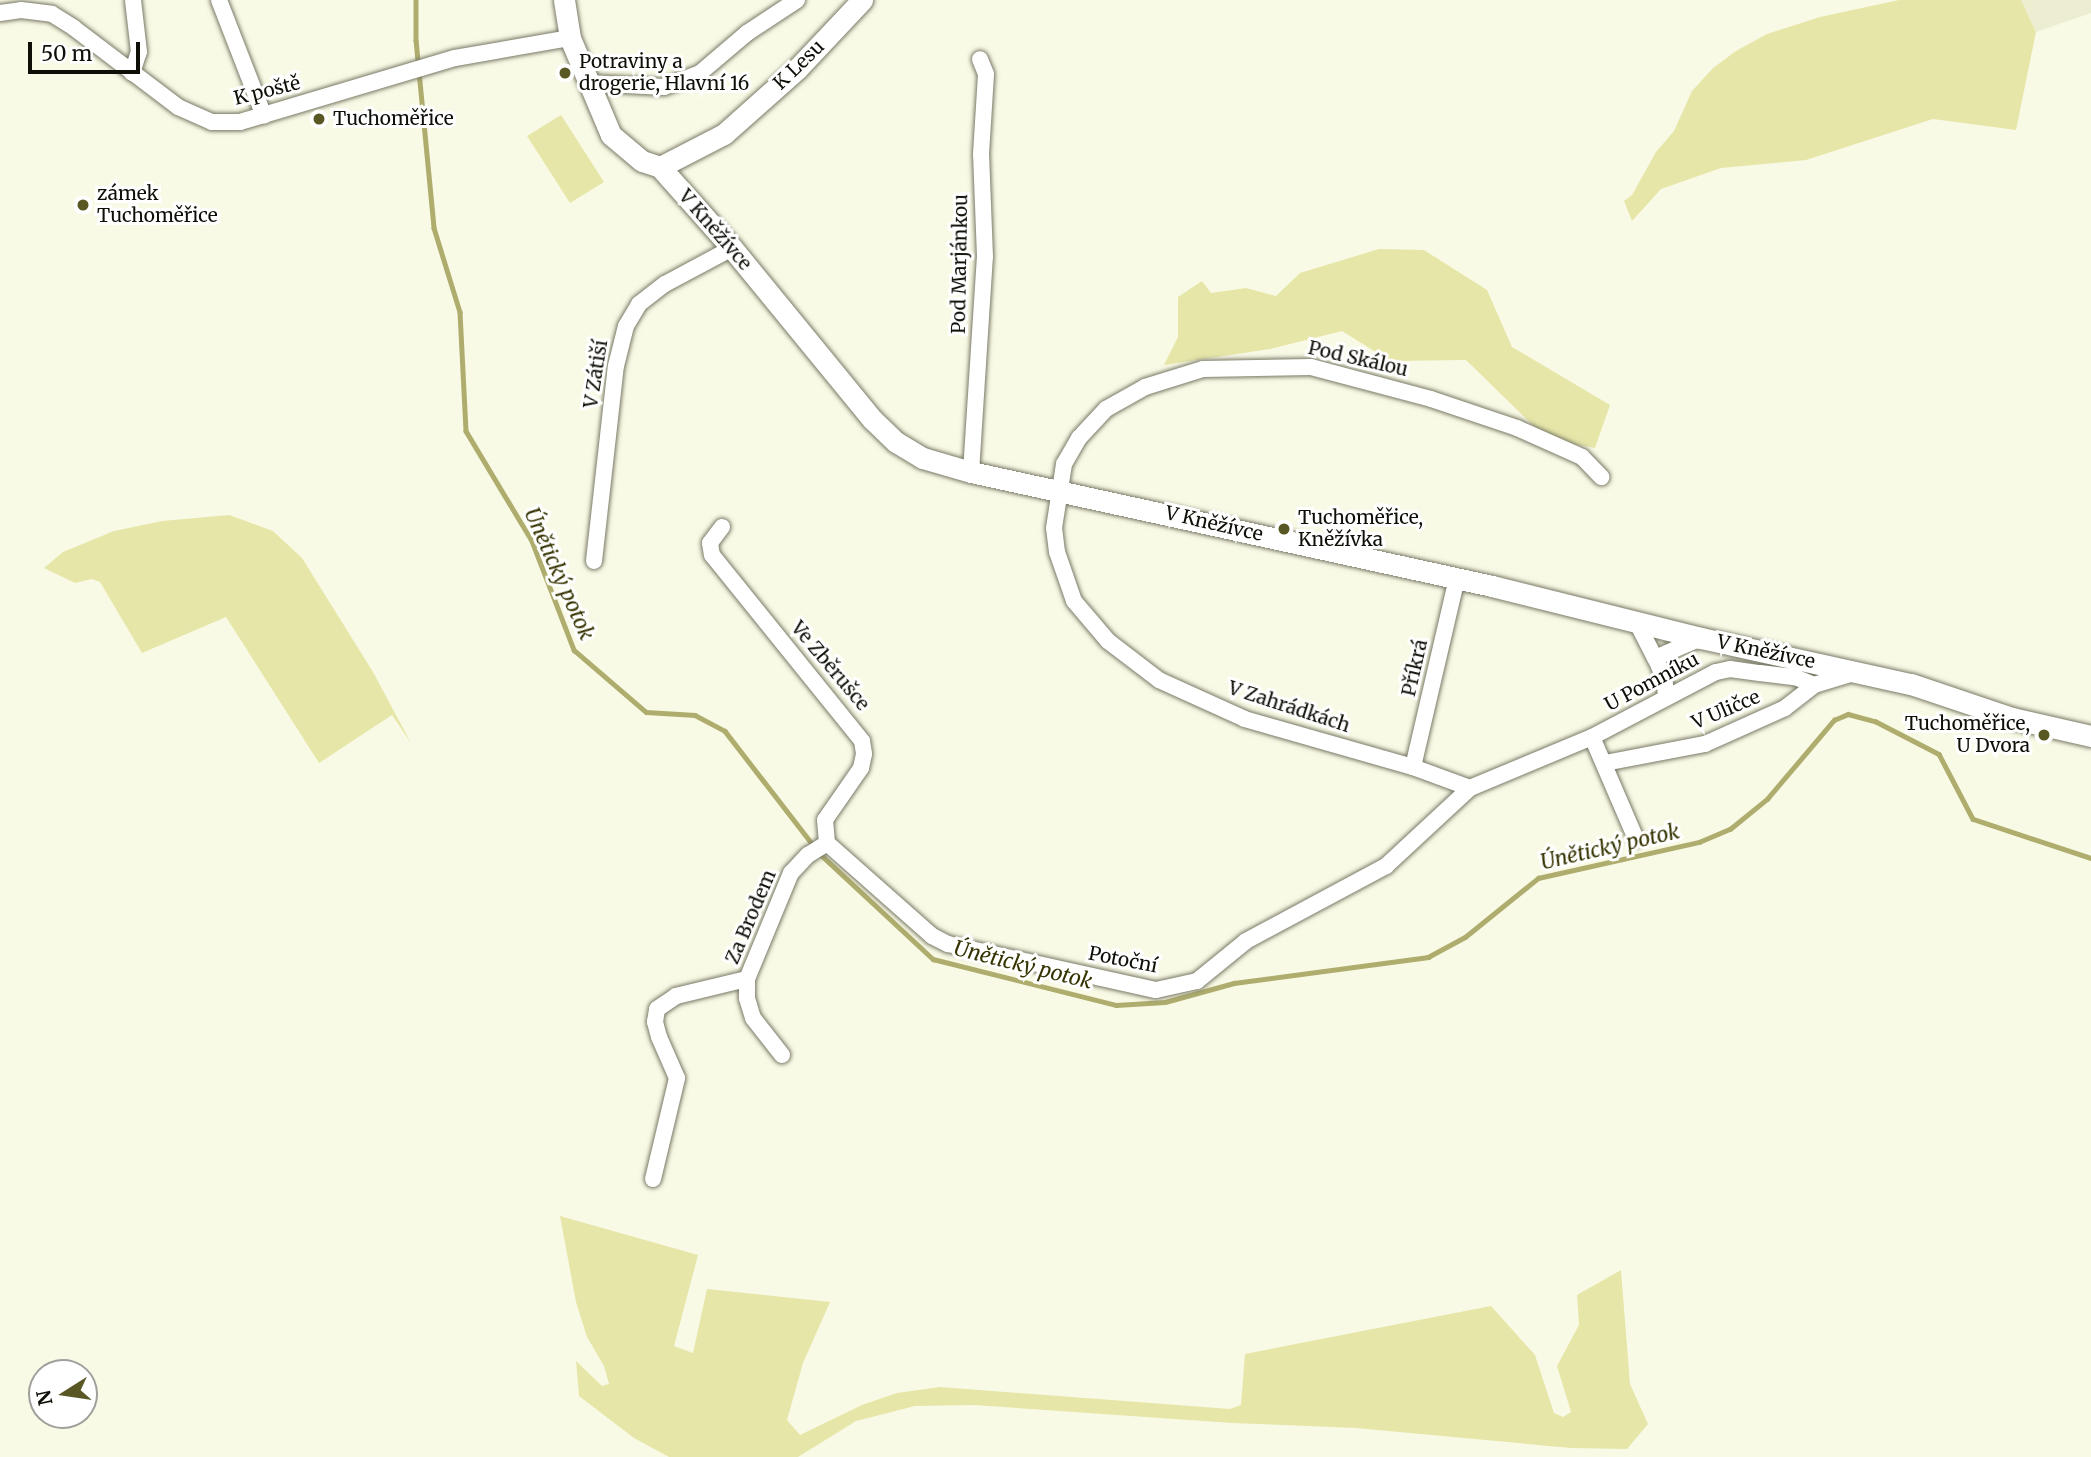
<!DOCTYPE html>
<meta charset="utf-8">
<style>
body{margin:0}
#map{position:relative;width:2091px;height:1457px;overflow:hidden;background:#f9fae5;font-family:Merriweather,serif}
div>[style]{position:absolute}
.built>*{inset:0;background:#ededd2}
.green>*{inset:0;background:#e6e6a9}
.stream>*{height:4.5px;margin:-2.25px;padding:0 2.25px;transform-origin:2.25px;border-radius:2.25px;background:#aead6e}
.roads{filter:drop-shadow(0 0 2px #797967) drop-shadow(0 0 2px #797967)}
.street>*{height:16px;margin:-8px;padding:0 8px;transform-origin:8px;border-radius:8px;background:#fff}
.secondary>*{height:21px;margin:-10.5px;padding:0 10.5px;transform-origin:10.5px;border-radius:10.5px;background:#fff}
.dots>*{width:19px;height:19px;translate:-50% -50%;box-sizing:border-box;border:4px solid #fff;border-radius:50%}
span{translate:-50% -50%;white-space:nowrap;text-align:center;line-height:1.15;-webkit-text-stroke:6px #fff;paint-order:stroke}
.poi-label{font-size:19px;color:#0f0f08}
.left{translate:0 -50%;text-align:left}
.right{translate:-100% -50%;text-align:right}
.street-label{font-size:19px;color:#0f0f08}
.water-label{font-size:21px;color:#353300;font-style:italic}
.north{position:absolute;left:28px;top:1359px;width:70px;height:70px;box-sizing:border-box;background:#fff;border:2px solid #9f9f9c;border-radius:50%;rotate:258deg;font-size:19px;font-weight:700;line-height:28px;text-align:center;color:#0f0f08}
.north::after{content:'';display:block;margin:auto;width:24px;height:32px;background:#595825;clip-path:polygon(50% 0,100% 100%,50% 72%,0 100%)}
.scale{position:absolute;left:28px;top:42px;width:112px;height:32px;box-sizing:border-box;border:4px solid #0f0f08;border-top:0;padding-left:9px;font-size:21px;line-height:24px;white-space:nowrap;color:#0f0f08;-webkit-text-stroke:5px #fff;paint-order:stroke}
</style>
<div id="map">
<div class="built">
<i style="clip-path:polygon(2021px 0,2091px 0,2091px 13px,2036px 32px)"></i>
</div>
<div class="green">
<i style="clip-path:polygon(1899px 0,2021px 0,2036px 32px,2016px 130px,1933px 119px,1806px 160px,1721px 168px,1661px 189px,1632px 221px,1624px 201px,1632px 195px,1656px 152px,1674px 131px,1692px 91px,1713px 68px,1736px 51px,1767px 34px,1820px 17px)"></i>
<i style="clip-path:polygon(561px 115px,604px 182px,570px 203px,527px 136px)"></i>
<i style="clip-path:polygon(1379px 249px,1424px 250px,1487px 290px,1512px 347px,1610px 405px,1595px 448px,1546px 438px,1466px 360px,1390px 361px,1342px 331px,1270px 349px,1164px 365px,1178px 337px,1178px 297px,1202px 281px,1211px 293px,1246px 288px,1276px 296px,1300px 273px)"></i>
<i style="clip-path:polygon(229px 515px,273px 531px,302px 558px,373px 672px,411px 743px,392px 715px,319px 763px,226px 617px,142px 653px,100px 582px,92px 579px,75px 583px,44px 568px,63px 552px,114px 531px,162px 521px)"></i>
<i style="clip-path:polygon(560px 1216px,698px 1255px,674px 1346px,693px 1353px,707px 1289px,830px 1302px,803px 1363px,787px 1420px,800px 1435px,862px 1405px,897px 1393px,940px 1387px,1230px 1409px,1241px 1405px,1245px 1354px,1491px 1306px,1535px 1355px,1554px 1413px,1563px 1417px,1571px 1412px,1557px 1366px,1579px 1325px,1577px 1295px,1621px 1270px,1630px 1384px,1648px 1424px,1627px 1449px,1571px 1448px,1356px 1428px,1232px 1423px,974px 1405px,915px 1406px,856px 1421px,798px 1457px,669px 1457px,634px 1438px,579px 1396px,576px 1361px,602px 1386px,609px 1384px,604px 1366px,587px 1337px,576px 1302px)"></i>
</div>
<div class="stream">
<i style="left:416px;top:0;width:40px;rotate:90deg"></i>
<i style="left:416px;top:40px;width:189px;rotate:84.5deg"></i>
<i style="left:434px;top:228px;width:88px;rotate:72.8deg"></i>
<i style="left:460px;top:312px;width:119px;rotate:87.1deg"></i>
<i style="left:466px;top:431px;width:128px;rotate:59deg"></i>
<i style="left:532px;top:541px;width:117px;rotate:68.9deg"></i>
<i style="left:574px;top:650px;width:95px;rotate:40.7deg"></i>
<i style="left:646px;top:712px;width:49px;rotate:3.5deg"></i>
<i style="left:695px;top:715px;width:34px;rotate:28deg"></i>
<i style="left:725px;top:731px;width:145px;rotate:52.3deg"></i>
<i style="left:819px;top:853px;width:156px;rotate:42.9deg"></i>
<i style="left:933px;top:959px;width:189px;rotate:14.1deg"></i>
<i style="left:1116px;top:1005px;width:49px;rotate:-3.5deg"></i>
<i style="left:1165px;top:1002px;width:72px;rotate:-15.4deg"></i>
<i style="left:1234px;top:983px;width:196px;rotate:-7.6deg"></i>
<i style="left:1428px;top:957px;width:42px;rotate:-28.4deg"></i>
<i style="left:1465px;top:937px;width:94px;rotate:-38.9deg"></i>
<i style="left:1538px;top:878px;width:165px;rotate:-12.6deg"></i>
<i style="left:1699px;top:842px;width:34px;rotate:-23deg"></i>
<i style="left:1730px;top:829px;width:48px;rotate:-39deg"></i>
<i style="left:1767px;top:799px;width:104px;rotate:-49.7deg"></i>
<i style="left:1834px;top:720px;width:15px;rotate:-23deg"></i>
<i style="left:1848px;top:714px;width:28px;rotate:15deg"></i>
<i style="left:1875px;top:721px;width:72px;rotate:27.3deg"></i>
<i style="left:1939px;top:754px;width:73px;rotate:62.4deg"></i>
<i style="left:1973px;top:819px;width:124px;rotate:18.3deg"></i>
</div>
<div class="roads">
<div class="street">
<i style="left:219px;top:0;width:124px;rotate:68.8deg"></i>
<i style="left:0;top:13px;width:21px;rotate:-8deg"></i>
<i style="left:21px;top:10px;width:31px;rotate:7deg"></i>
<i style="left:52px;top:14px;width:26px;rotate:32deg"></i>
<i style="left:74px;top:28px;width:131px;rotate:37.2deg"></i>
<i style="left:178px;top:107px;width:37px;rotate:24deg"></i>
<i style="left:212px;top:122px;width:28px"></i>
<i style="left:240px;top:122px;width:224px;rotate:-16.6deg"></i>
<i style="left:455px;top:58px;width:117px;rotate:-9.9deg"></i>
<i style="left:132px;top:73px;width:22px;rotate:-72deg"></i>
<i style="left:139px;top:52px;width:52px;rotate:-96.6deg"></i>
<i style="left:588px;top:83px;width:76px;rotate:3deg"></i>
<i style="left:664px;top:87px;width:39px;rotate:-21deg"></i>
<i style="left:700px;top:73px;width:62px;rotate:-40.4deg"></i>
<i style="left:747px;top:33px;width:60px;rotate:-33.4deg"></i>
<i style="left:971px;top:472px;width:215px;rotate:-86.3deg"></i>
<i style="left:985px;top:257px;width:103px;rotate:-92.2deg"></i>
<i style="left:981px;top:154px;width:80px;rotate:-86.4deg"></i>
<i style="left:986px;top:74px;width:16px;rotate:-112deg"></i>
<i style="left:722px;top:527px;width:20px;rotate:127deg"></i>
<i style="left:710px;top:543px;width:12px;rotate:81deg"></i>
<i style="left:712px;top:555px;width:239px;rotate:51.1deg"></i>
<i style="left:862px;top:741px;width:13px;rotate:81deg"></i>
<i style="left:864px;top:754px;width:14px;rotate:102deg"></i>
<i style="left:861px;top:768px;width:63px;rotate:124.7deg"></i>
<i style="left:825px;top:820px;width:23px;rotate:85deg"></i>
<i style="left:594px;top:561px;width:196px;rotate:-83.6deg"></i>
<i style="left:616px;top:366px;width:41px;rotate:-76deg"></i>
<i style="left:626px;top:326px;width:26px;rotate:-59deg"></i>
<i style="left:639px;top:304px;width:33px;rotate:-38deg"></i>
<i style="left:665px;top:284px;width:76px;rotate:-28.2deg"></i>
<i style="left:1636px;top:621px;width:51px;rotate:62.9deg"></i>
<i style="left:1659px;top:666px;width:19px;rotate:72deg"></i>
<i style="left:1665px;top:684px;width:13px;rotate:86deg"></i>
<i style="left:1655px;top:658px;width:50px;rotate:-23.5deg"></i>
<i style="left:1592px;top:737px;width:140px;rotate:-27.7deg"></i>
<i style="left:1716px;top:672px;width:14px;rotate:-12deg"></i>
<i style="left:1730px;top:669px;width:30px;rotate:8deg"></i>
<i style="left:1760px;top:673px;width:35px;rotate:7deg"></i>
<i style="left:1795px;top:677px;width:21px;rotate:23deg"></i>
<i style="left:1814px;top:685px;width:42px;rotate:-16.7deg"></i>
<i style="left:1605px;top:763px;width:102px;rotate:-10.8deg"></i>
<i style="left:1705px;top:744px;width:88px;rotate:-24.2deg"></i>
<i style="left:1785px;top:708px;width:37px;rotate:-38deg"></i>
<i style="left:1413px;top:767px;width:194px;rotate:-76.9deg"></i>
<i style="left:1470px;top:788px;width:61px;rotate:-159.8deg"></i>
<i style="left:1413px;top:767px;width:175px;rotate:-164.1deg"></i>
<i style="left:1245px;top:719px;width:94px;rotate:-155.6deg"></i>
<i style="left:1159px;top:680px;width:64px;rotate:-142.6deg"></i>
<i style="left:1108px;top:641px;width:52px;rotate:-130.4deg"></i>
<i style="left:1074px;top:601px;width:52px;rotate:-109.1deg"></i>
<i style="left:1057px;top:552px;width:24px;rotate:-97deg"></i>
<i style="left:1054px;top:528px;width:65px;rotate:-81.1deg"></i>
<i style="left:1064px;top:464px;width:30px;rotate:-60deg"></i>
<i style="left:1079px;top:438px;width:40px;rotate:-47deg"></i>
<i style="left:1106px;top:409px;width:45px;rotate:-29.4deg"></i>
<i style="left:1145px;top:387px;width:61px;rotate:-17.2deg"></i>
<i style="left:1203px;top:369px;width:108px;rotate:-1.1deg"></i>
<i style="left:1311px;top:367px;width:124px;rotate:14.9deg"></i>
<i style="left:1431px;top:399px;width:91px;rotate:18.6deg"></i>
<i style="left:1517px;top:428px;width:71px;rotate:24deg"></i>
<i style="left:1582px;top:457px;width:28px;rotate:46deg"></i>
<i style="left:827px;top:843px;width:140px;rotate:41.5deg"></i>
<i style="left:932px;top:936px;width:18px;rotate:27deg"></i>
<i style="left:948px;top:944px;width:213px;rotate:12.5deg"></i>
<i style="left:1156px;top:990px;width:42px;rotate:-12.4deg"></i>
<i style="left:1197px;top:981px;width:63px;rotate:-39.2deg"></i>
<i style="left:1246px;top:941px;width:159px;rotate:-28.2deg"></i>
<i style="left:1386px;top:866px;width:115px;rotate:-42.9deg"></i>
<i style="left:1470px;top:788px;width:132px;rotate:-22.7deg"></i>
<i style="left:1592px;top:737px;width:111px;rotate:66.7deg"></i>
<i style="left:782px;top:1055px;width:47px;rotate:-128.1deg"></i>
<i style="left:753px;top:1018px;width:21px;rotate:-107deg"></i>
<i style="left:747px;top:998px;width:19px;rotate:-90deg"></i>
<i style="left:747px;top:979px;width:115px;rotate:-67.5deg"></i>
<i style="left:791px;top:873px;width:25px;rotate:-47deg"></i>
<i style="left:808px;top:855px;width:22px;rotate:-32deg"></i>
<i style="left:653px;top:1179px;width:104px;rotate:-76.6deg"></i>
<i style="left:677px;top:1078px;width:45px;rotate:-113.7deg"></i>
<i style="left:659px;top:1037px;width:16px;rotate:-105deg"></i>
<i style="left:655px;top:1022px;width:13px;rotate:-81deg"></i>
<i style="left:657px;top:1009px;width:23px;rotate:-34deg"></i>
<i style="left:676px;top:996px;width:73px;rotate:-13.5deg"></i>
</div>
<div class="secondary">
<i style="left:564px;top:0;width:38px;rotate:81deg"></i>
<i style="left:570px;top:38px;width:105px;rotate:67.1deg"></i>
<i style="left:611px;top:135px;width:40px;rotate:40deg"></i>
<i style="left:642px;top:161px;width:19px;rotate:18deg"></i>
<i style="left:660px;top:167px;width:108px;rotate:48.4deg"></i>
<i style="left:732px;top:248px;width:222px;rotate:50.7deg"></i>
<i style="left:873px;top:420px;width:32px;rotate:44deg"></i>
<i style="left:896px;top:442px;width:31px;rotate:31deg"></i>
<i style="left:923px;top:458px;width:50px;rotate:16.3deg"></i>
<i style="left:971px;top:472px;width:533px;rotate:12.34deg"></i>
<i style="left:1492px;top:586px;width:215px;rotate:14deg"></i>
<i style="left:1701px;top:638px;width:215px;rotate:12.4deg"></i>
<i style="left:1911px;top:684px;width:107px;rotate:18.6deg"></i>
<i style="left:2012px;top:718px;width:81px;rotate:12.8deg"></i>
<i style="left:660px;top:167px;width:72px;rotate:-27.3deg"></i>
<i style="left:724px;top:134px;width:98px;rotate:-41.7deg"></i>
<i style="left:797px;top:69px;width:95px;rotate:-46.7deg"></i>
</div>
</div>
<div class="dots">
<i style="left:565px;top:73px;background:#595825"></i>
<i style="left:319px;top:119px;background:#595825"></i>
<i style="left:83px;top:205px;background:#595825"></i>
<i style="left:1284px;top:529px;background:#595825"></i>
<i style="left:2044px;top:735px;background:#595825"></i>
</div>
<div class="poi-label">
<span class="left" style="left:579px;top:73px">Potraviny a<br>drogerie, Hlavní 16</span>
<span class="left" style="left:333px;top:119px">Tuchoměřice</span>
<span class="left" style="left:97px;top:205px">zámek<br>Tuchoměřice</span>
<span class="left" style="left:1298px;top:529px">Tuchoměřice,<br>Kněžívka</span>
<span class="right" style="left:2030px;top:735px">Tuchoměřice,<br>U Dvora</span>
</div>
<div class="street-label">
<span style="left:799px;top:65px;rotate:-44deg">K Lesu</span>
<span style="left:267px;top:91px;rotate:-14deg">K poště</span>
<span style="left:715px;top:230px;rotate:49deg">V Kněžívce</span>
<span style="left:960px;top:264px;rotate:-89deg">Pod Marjánkou</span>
<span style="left:1358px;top:359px;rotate:13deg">Pod Skálou</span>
<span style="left:596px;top:374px;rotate:-81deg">V Zátiší</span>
<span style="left:1214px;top:524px;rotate:13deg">V Kněžívce</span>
<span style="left:1766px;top:652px;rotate:12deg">V Kněžívce</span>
<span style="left:830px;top:666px;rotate:50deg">Ve Zběrušce</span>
<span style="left:1415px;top:668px;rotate:-77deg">Příkrá</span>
<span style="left:1652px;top:682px;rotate:-28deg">U Pomníku</span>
<span style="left:1289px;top:707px;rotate:18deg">V Zahrádkách</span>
<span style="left:1726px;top:710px;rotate:-23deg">V Uličce</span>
<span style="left:751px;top:917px;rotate:-67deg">Za Brodem</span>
<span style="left:1123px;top:960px;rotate:11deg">Potoční</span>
</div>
<div class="water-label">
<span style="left:559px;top:574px;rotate:66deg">Únětický potok</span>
<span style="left:1610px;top:847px;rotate:-13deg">Únětický potok</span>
<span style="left:1023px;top:965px;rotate:14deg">Únětický potok</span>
</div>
<div class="north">N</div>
<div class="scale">50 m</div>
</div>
